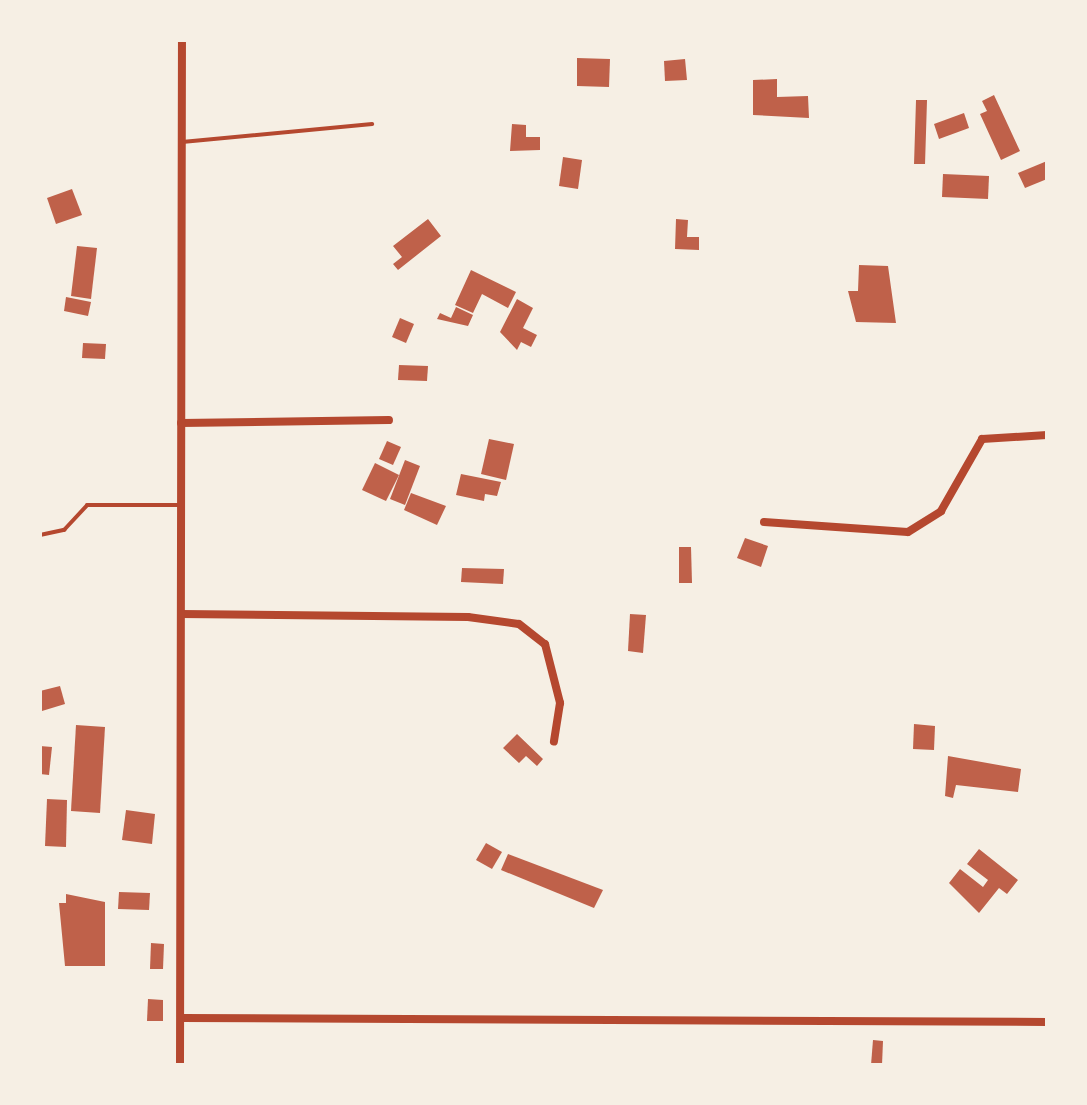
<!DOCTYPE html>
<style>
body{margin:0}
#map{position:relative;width:1087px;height:1105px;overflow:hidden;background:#f6efe4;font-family:Overpass,sans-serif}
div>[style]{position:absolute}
.building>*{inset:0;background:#bf614a}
.service>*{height:4px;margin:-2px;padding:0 2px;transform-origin:2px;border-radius:2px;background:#b5482f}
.minor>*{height:8px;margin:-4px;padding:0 4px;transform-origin:4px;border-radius:4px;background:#b5482f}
span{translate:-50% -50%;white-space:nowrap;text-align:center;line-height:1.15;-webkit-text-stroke:8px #f6efe4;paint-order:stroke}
.frame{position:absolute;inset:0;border:42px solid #f6efe4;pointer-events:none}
</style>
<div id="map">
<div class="building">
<i style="clip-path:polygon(577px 58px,610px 59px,609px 87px,577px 86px)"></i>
<i style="clip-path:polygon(685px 59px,687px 80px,665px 81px,664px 61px)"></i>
<i style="clip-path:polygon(777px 79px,777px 97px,808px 96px,809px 118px,753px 115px,753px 80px)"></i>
<i style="clip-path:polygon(994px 95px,1020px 151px,1001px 160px,980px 114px,987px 111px,982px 101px)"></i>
<i style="clip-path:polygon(916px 100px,927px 100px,925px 164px,914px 164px)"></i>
<i style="clip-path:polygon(964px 113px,969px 128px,939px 139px,934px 124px)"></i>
<i style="clip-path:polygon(512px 124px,526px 125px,526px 137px,540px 137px,540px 150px,510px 151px)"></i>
<i style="clip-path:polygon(563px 157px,582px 160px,578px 189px,559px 186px)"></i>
<i style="clip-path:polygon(1047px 161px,1047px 179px,1025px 188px,1018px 173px)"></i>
<i style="clip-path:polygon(943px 174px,989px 176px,988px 199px,942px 197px)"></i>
<i style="clip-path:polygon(72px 189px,82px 215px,56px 224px,47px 198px)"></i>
<i style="clip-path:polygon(428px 219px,441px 236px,398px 270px,393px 264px,402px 257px,393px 246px)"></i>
<i style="clip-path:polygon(676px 219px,688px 220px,687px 237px,699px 237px,699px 250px,675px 249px)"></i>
<i style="clip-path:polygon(77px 246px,97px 248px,91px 299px,71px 296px)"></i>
<i style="clip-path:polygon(859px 265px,888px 266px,896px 323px,856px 322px,848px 291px,858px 291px)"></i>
<i style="clip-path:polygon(471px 270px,516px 292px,508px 308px,482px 294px,473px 313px,455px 305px)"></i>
<i style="clip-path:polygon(66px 297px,91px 302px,88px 316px,64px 311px)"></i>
<i style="clip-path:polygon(517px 299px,533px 308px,523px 328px,537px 335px,531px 347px,521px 342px,517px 350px,500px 332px)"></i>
<i style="clip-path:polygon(456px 307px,473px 315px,468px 326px,437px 319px,440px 313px,451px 318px)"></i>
<i style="clip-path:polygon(400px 318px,414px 324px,406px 343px,392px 337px)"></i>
<i style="clip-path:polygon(83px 343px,106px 344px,105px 359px,82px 358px)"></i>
<i style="clip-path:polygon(399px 365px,428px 366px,427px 381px,398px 380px)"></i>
<i style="clip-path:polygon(489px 439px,514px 444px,506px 480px,481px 474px)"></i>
<i style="clip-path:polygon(387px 441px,401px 447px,393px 465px,379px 459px)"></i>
<i style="clip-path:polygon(405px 460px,420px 466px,405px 505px,390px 499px)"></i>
<i style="clip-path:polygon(375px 463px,399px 475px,386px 501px,362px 490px)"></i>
<i style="clip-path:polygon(461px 474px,501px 482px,497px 496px,485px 494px,484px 501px,456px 495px)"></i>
<i style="clip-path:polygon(411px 493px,446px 506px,437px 525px,404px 510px)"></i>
<i style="clip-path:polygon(745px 538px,768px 546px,761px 567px,737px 558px)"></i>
<i style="clip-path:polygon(679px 547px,691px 547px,692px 583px,679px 583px)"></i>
<i style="clip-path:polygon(462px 568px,504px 569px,503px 584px,461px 582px)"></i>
<i style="clip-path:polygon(630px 614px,646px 615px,643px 653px,628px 651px)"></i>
<i style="clip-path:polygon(60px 686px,65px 704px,42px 711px,40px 691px)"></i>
<i style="clip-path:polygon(914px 724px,935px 726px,934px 750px,913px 749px)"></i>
<i style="clip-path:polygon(76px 725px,105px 727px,100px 813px,71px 811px)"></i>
<i style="clip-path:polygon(517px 734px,543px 759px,537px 766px,526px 756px,519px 763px,503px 748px)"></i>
<i style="clip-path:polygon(40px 746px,52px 747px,49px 775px,40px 774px)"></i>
<i style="clip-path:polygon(948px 756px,1021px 769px,1018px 792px,956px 785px,953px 798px,945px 796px)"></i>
<i style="clip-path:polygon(47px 799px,67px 800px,66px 847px,45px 846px)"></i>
<i style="clip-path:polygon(126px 810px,155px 814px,152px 844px,122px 840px)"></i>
<i style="clip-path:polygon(486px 843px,502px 852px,492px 869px,476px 860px)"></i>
<i style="clip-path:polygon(979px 849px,1018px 880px,1007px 894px,999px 888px,979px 913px,949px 883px,960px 869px,983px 887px,988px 880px,967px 864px)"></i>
<i style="clip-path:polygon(508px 854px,603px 890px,594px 908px,501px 870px)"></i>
<i style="clip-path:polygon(119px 892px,150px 893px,149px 910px,118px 909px)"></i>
<i style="clip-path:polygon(66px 894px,105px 902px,105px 966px,65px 966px,59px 903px,66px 903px)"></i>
<i style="clip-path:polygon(151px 943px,164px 944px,163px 969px,150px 969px)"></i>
<i style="clip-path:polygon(148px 999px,163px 1000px,163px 1021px,147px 1021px)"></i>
<i style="clip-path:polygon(873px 1040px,883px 1041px,882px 1065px,871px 1065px)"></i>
</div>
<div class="service">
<i style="left:182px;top:142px;width:191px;rotate:-5.4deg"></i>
<i style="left:40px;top:535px;width:25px;rotate:-12deg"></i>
<i style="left:64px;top:530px;width:34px;rotate:-47deg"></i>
<i style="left:87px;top:505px;width:94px"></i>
</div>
<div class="minor">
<i style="left:181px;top:423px;width:208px;rotate:-0.8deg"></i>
<i style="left:764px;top:522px;width:144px;rotate:4deg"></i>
<i style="left:908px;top:532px;width:39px;rotate:-32deg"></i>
<i style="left:941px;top:511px;width:83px;rotate:-60.3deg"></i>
<i style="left:982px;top:439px;width:65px;rotate:-3.5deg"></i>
<i style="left:181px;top:614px;width:287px;rotate:0.6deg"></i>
<i style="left:468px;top:617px;width:51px;rotate:7.8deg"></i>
<i style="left:519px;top:624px;width:33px;rotate:38deg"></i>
<i style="left:545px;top:644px;width:61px;rotate:75.7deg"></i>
<i style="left:560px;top:703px;width:39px;rotate:99deg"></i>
<i style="left:181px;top:1018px;width:866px;rotate:0.26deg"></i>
<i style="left:180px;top:1065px;width:1025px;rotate:-89.89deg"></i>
</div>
<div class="frame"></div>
</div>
